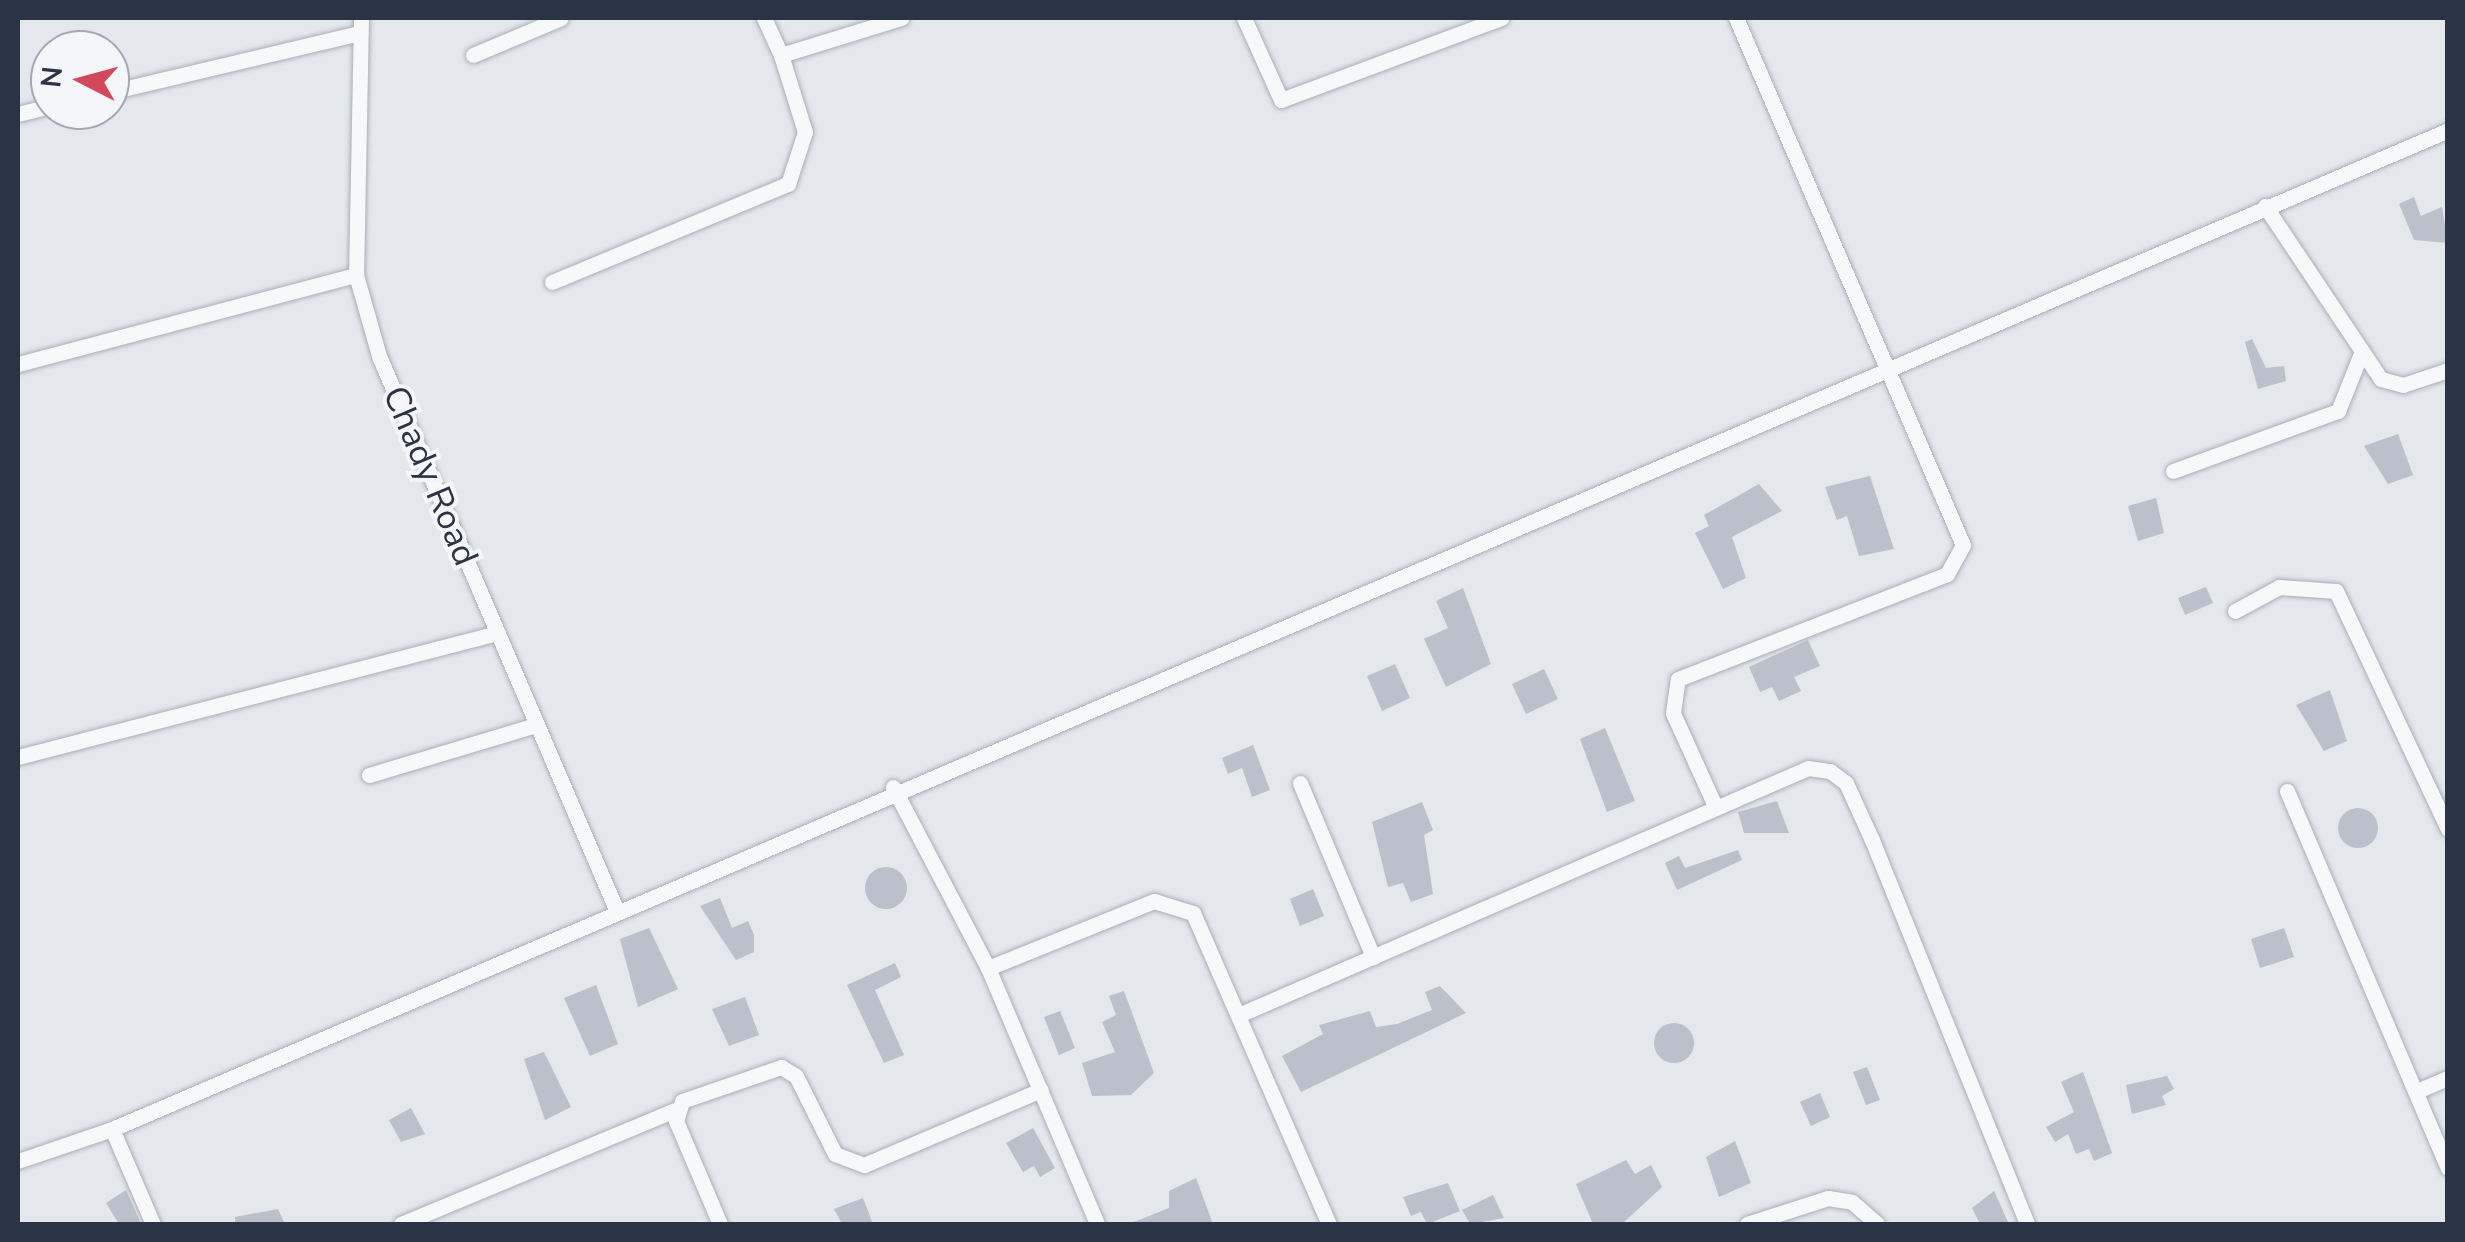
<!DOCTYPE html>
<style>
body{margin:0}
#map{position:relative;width:2465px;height:1242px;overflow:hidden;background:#e4e7ec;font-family:"Nunito Sans",sans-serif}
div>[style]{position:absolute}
.building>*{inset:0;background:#bbc0ca}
.round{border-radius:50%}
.roads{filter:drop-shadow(0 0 2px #a9aeb7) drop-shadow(0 0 2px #a9aeb7)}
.street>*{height:15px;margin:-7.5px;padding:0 7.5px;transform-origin:7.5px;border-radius:7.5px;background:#f7f8fa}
span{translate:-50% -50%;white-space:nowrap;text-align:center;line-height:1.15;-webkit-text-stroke:8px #f4f6f9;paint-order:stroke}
.street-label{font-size:35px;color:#2b3445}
.frame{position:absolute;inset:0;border:20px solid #2b3445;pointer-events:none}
.north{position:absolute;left:30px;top:30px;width:100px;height:100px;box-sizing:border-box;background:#f4f6f9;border:2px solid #a4a8b1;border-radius:50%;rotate:276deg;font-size:28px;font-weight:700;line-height:40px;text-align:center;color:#2b3445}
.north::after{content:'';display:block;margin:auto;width:35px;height:45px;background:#d1495b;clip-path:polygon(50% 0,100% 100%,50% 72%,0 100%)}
</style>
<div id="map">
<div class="building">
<i style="clip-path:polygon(2414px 197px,2421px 216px,2442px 207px,2448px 243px,2414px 240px,2399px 204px)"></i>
<i style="clip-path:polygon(2252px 339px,2266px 368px,2284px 366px,2286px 381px,2258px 389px,2245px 342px)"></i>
<i style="clip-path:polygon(2398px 434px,2413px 475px,2388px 484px,2364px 446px)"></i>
<i style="clip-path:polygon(1870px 476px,1894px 549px,1859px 556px,1847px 516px,1837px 520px,1825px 487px)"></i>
<i style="clip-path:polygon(1759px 484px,1782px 511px,1732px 537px,1746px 578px,1723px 589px,1695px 533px,1709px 526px,1704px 515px)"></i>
<i style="clip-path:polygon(2156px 498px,2164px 533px,2138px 541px,2128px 506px)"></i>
<i style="clip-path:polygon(2206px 587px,2213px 603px,2185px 615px,2178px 598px)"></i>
<i style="clip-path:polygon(1463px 588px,1491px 664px,1446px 687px,1424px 639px,1448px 628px,1436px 601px)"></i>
<i style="clip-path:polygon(1808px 640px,1820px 666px,1794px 677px,1801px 691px,1779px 701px,1772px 687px,1760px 692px,1749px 667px)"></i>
<i style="clip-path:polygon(1395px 664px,1410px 698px,1382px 711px,1367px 676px)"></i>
<i style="clip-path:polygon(1544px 669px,1558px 699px,1526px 714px,1512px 684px)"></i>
<i style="clip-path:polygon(2330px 690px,2347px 741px,2324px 751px,2296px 705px)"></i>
<i style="clip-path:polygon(1605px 728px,1635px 801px,1607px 812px,1580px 739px)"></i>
<i style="clip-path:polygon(1253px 745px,1270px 790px,1252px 797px,1242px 768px,1228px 774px,1222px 758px)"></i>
<i style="clip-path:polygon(1777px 801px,1789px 833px,1744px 833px,1738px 812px)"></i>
<i style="clip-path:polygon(1422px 802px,1433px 830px,1424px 835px,1433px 894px,1411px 902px,1403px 883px,1388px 887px,1372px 822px)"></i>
<i class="round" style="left:2338px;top:808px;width:40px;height:40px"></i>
<i style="clip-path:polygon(1738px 850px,1742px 860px,1677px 890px,1665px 863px,1679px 856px,1685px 868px)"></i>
<i class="round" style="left:865px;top:867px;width:42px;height:42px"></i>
<i style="clip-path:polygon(1313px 889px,1324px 916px,1300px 926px,1290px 899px)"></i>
<i style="clip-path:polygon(720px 898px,732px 928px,748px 921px,754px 935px,754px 952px,736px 960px,700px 906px)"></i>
<i style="clip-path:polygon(649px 928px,678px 989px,638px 1007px,620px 939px)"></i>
<i style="clip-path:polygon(2284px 928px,2294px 957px,2260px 968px,2251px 939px)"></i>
<i style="clip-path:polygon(895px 963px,901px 977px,875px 990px,904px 1055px,884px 1063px,847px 985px)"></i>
<i style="clip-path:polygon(596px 985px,618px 1044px,590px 1056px,564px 998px)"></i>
<i style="clip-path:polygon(1440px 986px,1466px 1013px,1301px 1092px,1282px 1056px,1323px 1034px,1319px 1025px,1370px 1011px,1376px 1027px,1397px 1024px,1432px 1010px,1425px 992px)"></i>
<i style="clip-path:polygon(1124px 991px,1154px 1073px,1131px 1095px,1092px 1096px,1082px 1063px,1115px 1052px,1102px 1022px,1116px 1015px,1109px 996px)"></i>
<i style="clip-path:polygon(745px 997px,759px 1035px,729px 1046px,712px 1009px)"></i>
<i style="clip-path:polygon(1060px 1011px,1075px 1048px,1059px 1055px,1044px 1017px)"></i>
<i class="round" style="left:1654px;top:1023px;width:40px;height:40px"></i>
<i style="clip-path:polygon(544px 1052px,571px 1107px,545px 1120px,524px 1059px)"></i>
<i style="clip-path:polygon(1867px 1067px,1880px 1100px,1866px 1105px,1853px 1072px)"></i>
<i style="clip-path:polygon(2083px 1072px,2112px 1153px,2094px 1161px,2089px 1149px,2076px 1154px,2068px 1134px,2055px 1142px,2046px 1127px,2074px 1112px,2061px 1082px)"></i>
<i style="clip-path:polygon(2167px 1076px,2174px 1089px,2162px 1096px,2166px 1105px,2132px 1114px,2126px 1085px)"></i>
<i style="clip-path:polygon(1820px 1093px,1830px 1117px,1811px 1126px,1800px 1102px)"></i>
<i style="clip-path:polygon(411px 1108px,425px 1134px,401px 1142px,389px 1120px)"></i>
<i style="clip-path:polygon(1033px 1128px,1055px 1168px,1040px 1177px,1034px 1166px,1023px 1172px,1006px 1143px)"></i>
<i style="clip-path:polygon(1735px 1141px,1751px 1183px,1719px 1197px,1706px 1157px)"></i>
<i style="clip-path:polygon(1626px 1160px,1635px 1174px,1651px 1165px,1662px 1187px,1622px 1224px,1593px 1224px,1576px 1184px)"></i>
<i style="clip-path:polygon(1196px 1178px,1213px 1224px,1129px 1224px,1169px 1208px,1169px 1191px)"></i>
<i style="clip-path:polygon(1448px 1183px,1460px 1211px,1427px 1224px,1421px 1212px,1411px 1216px,1403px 1197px)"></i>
<i style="clip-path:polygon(126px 1190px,141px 1224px,119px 1224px,106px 1203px)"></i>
<i style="clip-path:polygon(1994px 1191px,2009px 1224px,1980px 1224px,1972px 1208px)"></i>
<i style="clip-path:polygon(1493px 1195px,1504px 1218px,1470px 1224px,1462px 1210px)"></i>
<i style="clip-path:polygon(863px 1198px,873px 1224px,842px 1224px,834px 1209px)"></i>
<i style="clip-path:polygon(278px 1209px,285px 1224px,235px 1224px,235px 1217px)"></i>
</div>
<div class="roads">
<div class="street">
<i style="left:361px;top:18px;width:257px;rotate:91.1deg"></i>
<i style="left:356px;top:275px;width:84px;rotate:74.1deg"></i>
<i style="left:379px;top:356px;width:602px;rotate:66.8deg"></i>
<i style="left:764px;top:18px;width:41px;rotate:65.3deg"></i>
<i style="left:781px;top:55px;width:126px;rotate:-17.1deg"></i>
<i style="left:1244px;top:18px;width:90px;rotate:65.7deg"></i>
<i style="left:1281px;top:100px;width:235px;rotate:-20.4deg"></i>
<i style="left:473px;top:55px;width:95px;rotate:-22.8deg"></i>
<i style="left:110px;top:92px;width:257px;rotate:-13.3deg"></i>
<i style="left:18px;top:114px;width:33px;rotate:-14deg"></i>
<i style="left:2265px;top:206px;width:208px;rotate:56.2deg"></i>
<i style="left:2381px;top:379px;width:23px;rotate:15deg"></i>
<i style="left:2403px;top:385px;width:47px;rotate:-18.4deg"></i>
<i style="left:552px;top:282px;width:256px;rotate:-22.6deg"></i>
<i style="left:788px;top:184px;width:55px;rotate:-71.9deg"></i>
<i style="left:805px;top:132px;width:81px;rotate:-107.3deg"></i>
<i style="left:18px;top:364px;width:350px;rotate:-14.8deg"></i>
<i style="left:2173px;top:471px;width:176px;rotate:-20deg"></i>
<i style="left:2338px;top:411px;width:59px;rotate:-68.2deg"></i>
<i style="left:2235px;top:611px;width:50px;rotate:-28.6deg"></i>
<i style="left:2279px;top:587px;width:57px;rotate:4deg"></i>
<i style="left:2336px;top:591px;width:263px;rotate:64.8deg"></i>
<i style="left:18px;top:757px;width:494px;rotate:-14.5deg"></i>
<i style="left:369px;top:775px;width:174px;rotate:-16.7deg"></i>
<i style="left:1300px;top:783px;width:189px;rotate:67.2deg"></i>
<i style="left:893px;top:787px;width:204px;rotate:62.3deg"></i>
<i style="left:988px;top:968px;width:278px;rotate:66.9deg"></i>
<i style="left:2287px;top:791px;width:410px;rotate:66.9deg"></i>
<i style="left:1716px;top:808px;width:104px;rotate:-114.4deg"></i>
<i style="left:1673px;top:713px;width:34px;rotate:-82deg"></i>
<i style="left:1678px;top:679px;width:289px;rotate:-21.3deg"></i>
<i style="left:1947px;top:574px;width:33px;rotate:-61deg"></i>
<i style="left:1963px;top:545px;width:574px;rotate:-113.3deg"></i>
<i style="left:988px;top:968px;width:179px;rotate:-22deg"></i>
<i style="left:1154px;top:901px;width:41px;rotate:17.1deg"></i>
<i style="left:1193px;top:913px;width:339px;rotate:66.4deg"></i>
<i style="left:1241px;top:1014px;width:618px;rotate:-23.45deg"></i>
<i style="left:1808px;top:768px;width:22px;rotate:8deg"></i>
<i style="left:1830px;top:771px;width:20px;rotate:37deg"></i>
<i style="left:1846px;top:783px;width:63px;rotate:65.5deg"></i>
<i style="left:1872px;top:840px;width:414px;rotate:68deg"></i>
<i style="left:2417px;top:1091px;width:34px;rotate:-23deg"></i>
<i style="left:112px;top:1129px;width:103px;rotate:66.7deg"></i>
<i style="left:18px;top:1161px;width:99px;rotate:-18.8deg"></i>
<i style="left:112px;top:1129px;width:2541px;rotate:-23.15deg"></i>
<i style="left:401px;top:1224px;width:297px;rotate:-22.6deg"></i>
<i style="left:720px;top:1224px;width:112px;rotate:-113.1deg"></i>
<i style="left:676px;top:1121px;width:21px;rotate:-73deg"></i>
<i style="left:682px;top:1101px;width:105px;rotate:-19deg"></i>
<i style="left:781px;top:1067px;width:17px;rotate:31deg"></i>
<i style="left:796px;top:1076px;width:87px;rotate:63.4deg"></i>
<i style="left:835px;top:1154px;width:31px;rotate:21deg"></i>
<i style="left:864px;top:1165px;width:192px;rotate:-23deg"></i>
<i style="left:1747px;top:1224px;width:85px;rotate:-17.8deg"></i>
<i style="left:1828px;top:1198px;width:24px;rotate:9deg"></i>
<i style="left:1852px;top:1202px;width:33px;rotate:41deg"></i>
</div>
</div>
<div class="street-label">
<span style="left:430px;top:476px;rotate:67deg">Chady Road</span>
</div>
<div class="frame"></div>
<div class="north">N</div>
</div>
